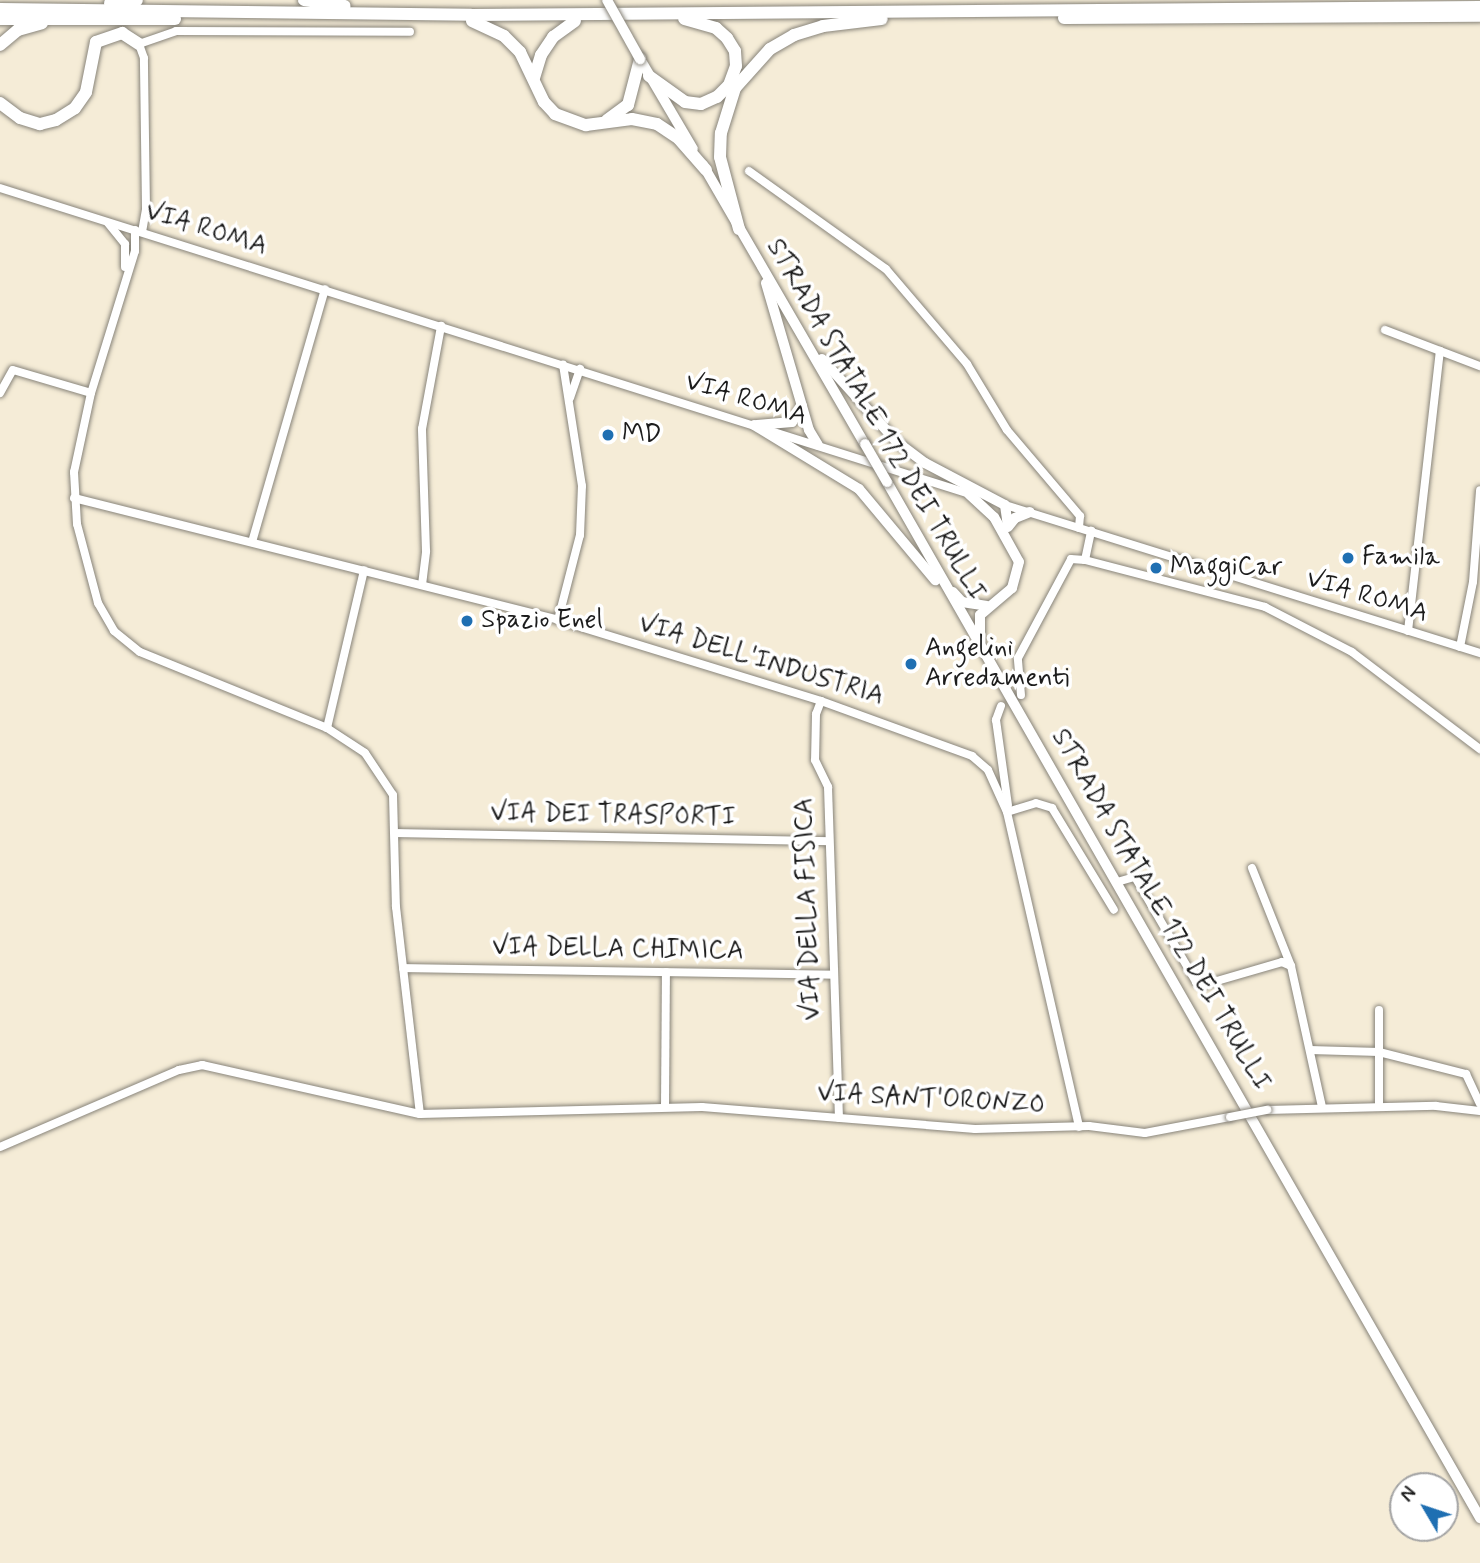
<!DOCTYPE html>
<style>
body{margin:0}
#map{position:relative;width:1480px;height:1563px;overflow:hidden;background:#f5ecd7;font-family:Mynerve,sans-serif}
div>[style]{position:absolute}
.roads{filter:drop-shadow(0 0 2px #88847a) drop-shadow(0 0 2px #88847a)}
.minor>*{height:8px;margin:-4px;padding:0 4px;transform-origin:4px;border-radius:4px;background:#fff}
.major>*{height:10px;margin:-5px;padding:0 5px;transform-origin:5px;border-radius:5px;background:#fff}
.highway>*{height:12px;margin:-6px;padding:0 6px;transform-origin:6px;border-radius:6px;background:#fff}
.bridges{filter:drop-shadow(0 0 2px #88847a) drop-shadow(0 0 2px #88847a)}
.minor-bridge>*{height:8px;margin:-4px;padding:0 4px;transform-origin:4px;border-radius:4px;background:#fff}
.major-bridge>*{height:10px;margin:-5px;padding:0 5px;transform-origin:5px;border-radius:5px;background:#fff}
.dots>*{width:19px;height:19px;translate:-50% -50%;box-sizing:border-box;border:4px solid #fff;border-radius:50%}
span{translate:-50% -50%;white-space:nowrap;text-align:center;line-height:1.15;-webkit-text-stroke:7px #fff;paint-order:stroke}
.street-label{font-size:26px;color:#1c1c1c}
.poi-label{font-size:26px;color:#1c1c1c}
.left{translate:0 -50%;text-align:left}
.north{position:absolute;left:1389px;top:1472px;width:70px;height:70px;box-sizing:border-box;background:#fff;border:2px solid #a4a4a4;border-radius:50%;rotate:309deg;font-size:19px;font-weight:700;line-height:28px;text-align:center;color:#1c1c1c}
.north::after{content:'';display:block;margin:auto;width:24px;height:32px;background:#1f6fb2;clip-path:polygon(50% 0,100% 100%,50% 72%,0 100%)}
</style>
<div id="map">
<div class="roads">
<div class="minor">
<i style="left:749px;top:171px;width:168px;rotate:35.6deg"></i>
<i style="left:886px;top:269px;width:125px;rotate:49.5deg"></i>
<i style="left:967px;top:364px;width:77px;rotate:58.8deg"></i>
<i style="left:1007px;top:430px;width:113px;rotate:49.7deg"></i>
<i style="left:1080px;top:516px;width:12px;rotate:95deg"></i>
<i style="left:0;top:188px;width:1020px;rotate:17.51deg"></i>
<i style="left:108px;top:223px;width:27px;rotate:51deg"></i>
<i style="left:125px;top:244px;width:23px;rotate:90deg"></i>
<i style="left:135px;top:230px;width:21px;rotate:90deg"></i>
<i style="left:135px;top:251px;width:149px;rotate:107.2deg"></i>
<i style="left:91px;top:393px;width:81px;rotate:102.1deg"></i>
<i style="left:74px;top:472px;width:52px;rotate:86.7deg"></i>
<i style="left:77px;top:524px;width:82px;rotate:75.1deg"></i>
<i style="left:98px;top:603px;width:32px;rotate:60deg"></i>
<i style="left:114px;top:631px;width:33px;rotate:39deg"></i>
<i style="left:140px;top:652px;width:202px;rotate:22.1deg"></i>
<i style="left:327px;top:728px;width:45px;rotate:33.3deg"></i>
<i style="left:365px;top:753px;width:50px;rotate:56.3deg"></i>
<i style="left:393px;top:795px;width:112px;rotate:88.5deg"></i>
<i style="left:396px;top:907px;width:208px;rotate:83.4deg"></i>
<i style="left:142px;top:232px;width:23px;rotate:-80deg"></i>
<i style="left:146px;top:209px;width:151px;rotate:-90.8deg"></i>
<i style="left:144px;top:58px;width:15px;rotate:-110deg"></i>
<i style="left:139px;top:44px;width:39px;rotate:-19deg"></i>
<i style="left:176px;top:31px;width:234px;rotate:0.2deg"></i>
<i style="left:1385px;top:330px;width:102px;rotate:20.8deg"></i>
<i style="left:0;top:393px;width:26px;rotate:-61deg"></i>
<i style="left:13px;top:370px;width:81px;rotate:16.4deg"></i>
<i style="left:570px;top:398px;width:31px;rotate:-71deg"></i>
<i style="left:74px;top:498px;width:499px;rotate:14.1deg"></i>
<i style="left:558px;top:620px;width:275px;rotate:17.1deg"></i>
<i style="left:821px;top:701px;width:161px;rotate:20deg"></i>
<i style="left:972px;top:756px;width:21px;rotate:41deg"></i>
<i style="left:988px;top:770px;width:46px;rotate:65.7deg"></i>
<i style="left:1007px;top:812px;width:323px;rotate:77.1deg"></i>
<i style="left:1002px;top:504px;width:501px;rotate:17.31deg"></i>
<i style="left:252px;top:542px;width:263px;rotate:-73.9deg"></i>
<i style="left:1085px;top:560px;width:186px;rotate:14.6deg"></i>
<i style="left:1265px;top:607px;width:98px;rotate:27.3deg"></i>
<i style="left:1352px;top:652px;width:161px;rotate:37.2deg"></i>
<i style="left:422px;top:585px;width:34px;rotate:-83deg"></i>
<i style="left:426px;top:551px;width:122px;rotate:-91.9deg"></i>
<i style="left:422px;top:429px;width:105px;rotate:-79.5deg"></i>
<i style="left:558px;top:620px;width:88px;rotate:-75.5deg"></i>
<i style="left:580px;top:535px;width:49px;rotate:-87.7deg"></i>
<i style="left:582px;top:486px;width:123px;rotate:-98.9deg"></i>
<i style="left:1408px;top:631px;width:282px;rotate:-83.5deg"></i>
<i style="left:1460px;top:647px;width:66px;rotate:-78.7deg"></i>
<i style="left:1473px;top:582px;width:92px;rotate:-85.6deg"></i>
<i style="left:1021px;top:695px;width:37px;rotate:-95deg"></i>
<i style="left:1018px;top:658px;width:112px;rotate:-61.8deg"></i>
<i style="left:1071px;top:559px;width:14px;rotate:4deg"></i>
<i style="left:1085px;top:560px;width:30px;rotate:-78deg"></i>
<i style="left:821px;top:701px;width:14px;rotate:111deg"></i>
<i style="left:816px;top:714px;width:46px;rotate:91.2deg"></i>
<i style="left:815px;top:760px;width:30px;rotate:64deg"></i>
<i style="left:828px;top:787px;width:331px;rotate:88.1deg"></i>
<i style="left:1001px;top:706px;width:15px;rotate:110deg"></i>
<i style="left:996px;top:720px;width:86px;rotate:82deg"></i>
<i style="left:327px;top:728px;width:162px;rotate:-76.8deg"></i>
<i style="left:1007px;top:812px;width:30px;rotate:-17deg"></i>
<i style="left:1036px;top:803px;width:17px;rotate:17deg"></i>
<i style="left:1052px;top:808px;width:119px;rotate:58.7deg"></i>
<i style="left:398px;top:833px;width:430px;rotate:1.1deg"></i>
<i style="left:1252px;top:868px;width:105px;rotate:68.3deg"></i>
<i style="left:1291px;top:966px;width:144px;rotate:77.6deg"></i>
<i style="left:1117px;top:882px;width:19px;rotate:-16deg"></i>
<i style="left:1135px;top:877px;width:121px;rotate:59.8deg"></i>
<i style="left:1196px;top:982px;width:8px;rotate:23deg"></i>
<i style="left:1203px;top:985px;width:82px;rotate:-16.2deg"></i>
<i style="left:1282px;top:962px;width:10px;rotate:24deg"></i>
<i style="left:403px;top:968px;width:430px;rotate:0.9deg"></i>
<i style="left:1310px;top:1050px;width:69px;rotate:1.7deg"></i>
<i style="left:1379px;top:1052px;width:90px;rotate:14.2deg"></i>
<i style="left:1466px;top:1074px;width:33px;rotate:65deg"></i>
<i style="left:665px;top:1107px;width:135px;rotate:-89.6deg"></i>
<i style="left:1379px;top:1107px;width:97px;rotate:-90deg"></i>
<i style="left:1267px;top:1110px;width:169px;rotate:-1.4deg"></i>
<i style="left:1436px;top:1106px;width:44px;rotate:6.5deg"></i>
<i style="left:0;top:1147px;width:195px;rotate:-23.3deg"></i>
<i style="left:179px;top:1070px;width:24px;rotate:-12deg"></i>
<i style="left:202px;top:1065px;width:223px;rotate:12.7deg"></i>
<i style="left:420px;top:1114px;width:282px;rotate:-1.4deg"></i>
<i style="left:702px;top:1107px;width:274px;rotate:4.6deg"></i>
<i style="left:975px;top:1129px;width:114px;rotate:-1.5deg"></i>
<i style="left:1089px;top:1126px;width:56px;rotate:7.1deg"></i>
<i style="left:1145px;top:1133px;width:86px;rotate:-10.7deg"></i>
</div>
<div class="major">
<i style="left:640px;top:59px;width:104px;rotate:59.5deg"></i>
<i style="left:703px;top:165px;width:323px;rotate:59.9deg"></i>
<i style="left:766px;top:283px;width:153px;rotate:73.7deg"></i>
<i style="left:809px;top:430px;width:17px;rotate:59deg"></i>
<i style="left:822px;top:359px;width:112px;rotate:47.9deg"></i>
<i style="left:897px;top:442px;width:35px;rotate:37deg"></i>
<i style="left:925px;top:463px;width:90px;rotate:27.7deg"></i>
<i style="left:1005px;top:505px;width:21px;rotate:82deg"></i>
<i style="left:754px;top:425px;width:123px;rotate:31.4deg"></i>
<i style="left:859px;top:489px;width:119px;rotate:50.1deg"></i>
<i style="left:757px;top:425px;width:35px;rotate:-5deg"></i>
<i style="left:792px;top:422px;width:19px;rotate:-58deg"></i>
<i style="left:887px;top:482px;width:1194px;rotate:60.21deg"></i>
<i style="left:969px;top:494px;width:34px;rotate:43deg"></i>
<i style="left:994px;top:517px;width:51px;rotate:60.9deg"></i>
<i style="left:1019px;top:562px;width:27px;rotate:105deg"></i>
<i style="left:1012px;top:588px;width:42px;rotate:139.8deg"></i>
<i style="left:980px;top:615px;width:26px;rotate:90deg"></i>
<i style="left:1008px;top:527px;width:11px;rotate:-52deg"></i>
<i style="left:1015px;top:518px;width:16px;rotate:-22deg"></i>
<i style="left:953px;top:592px;width:13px;rotate:48deg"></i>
<i style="left:962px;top:602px;width:25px;rotate:9deg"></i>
</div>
<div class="highway">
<i style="left:304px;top:0;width:41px;rotate:8.3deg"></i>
<i style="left:110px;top:3px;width:27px;rotate:-6deg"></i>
<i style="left:0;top:9px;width:471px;rotate:0.7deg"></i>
<i style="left:471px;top:15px;width:1009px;rotate:-0.45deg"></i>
<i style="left:1064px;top:18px;width:416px;rotate:-0.3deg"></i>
<i style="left:0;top:19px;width:175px"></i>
<i style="left:472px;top:21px;width:35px;rotate:25deg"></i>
<i style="left:504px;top:36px;width:23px;rotate:45deg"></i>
<i style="left:520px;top:52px;width:55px;rotate:64.4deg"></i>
<i style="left:544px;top:102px;width:16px;rotate:47deg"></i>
<i style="left:555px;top:114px;width:33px;rotate:20deg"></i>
<i style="left:586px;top:125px;width:46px;rotate:-7.4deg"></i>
<i style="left:632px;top:119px;width:25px;rotate:11deg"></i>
<i style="left:657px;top:124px;width:27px;rotate:34deg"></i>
<i style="left:679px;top:139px;width:41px;rotate:48.9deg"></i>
<i style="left:0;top:45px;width:23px;rotate:-40deg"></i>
<i style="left:18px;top:30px;width:25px;rotate:-16deg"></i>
<i style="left:649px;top:76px;width:44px;rotate:35.8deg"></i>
<i style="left:685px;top:102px;width:16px;rotate:7deg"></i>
<i style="left:701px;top:104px;width:17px;rotate:-24deg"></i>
<i style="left:717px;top:97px;width:17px;rotate:-45deg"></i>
<i style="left:729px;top:85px;width:20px;rotate:-70deg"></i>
<i style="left:736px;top:66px;width:15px;rotate:-94deg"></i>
<i style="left:735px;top:51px;width:15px;rotate:-122deg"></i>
<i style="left:727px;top:38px;width:15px;rotate:-138deg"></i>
<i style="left:716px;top:28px;width:33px;rotate:-164deg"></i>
<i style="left:534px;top:78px;width:24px;rotate:-73deg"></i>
<i style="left:541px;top:55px;width:22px;rotate:-56deg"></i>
<i style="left:553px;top:37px;width:27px;rotate:-36deg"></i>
<i style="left:0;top:103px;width:25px;rotate:37deg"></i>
<i style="left:20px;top:118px;width:21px;rotate:17deg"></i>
<i style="left:40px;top:124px;width:16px;rotate:-14deg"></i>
<i style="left:56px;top:120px;width:22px;rotate:-32deg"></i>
<i style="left:75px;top:108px;width:19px;rotate:-55deg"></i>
<i style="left:86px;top:92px;width:51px;rotate:-78.7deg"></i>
<i style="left:96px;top:42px;width:28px;rotate:-19deg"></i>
<i style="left:122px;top:33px;width:20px;rotate:33deg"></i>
<i style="left:607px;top:120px;width:26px;rotate:-36deg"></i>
<i style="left:628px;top:105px;width:48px;rotate:-75.4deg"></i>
<i style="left:739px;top:229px;width:74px;rotate:-104.8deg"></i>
<i style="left:720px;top:157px;width:24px;rotate:-88deg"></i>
<i style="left:721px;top:133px;width:47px;rotate:-72.7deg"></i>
<i style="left:735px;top:88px;width:52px;rotate:-48.1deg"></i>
<i style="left:770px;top:49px;width:28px;rotate:-30deg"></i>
<i style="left:794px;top:35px;width:30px;rotate:-17deg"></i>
<i style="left:823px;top:26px;width:59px;rotate:-6.8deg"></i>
</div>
</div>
<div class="bridges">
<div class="minor-bridge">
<i style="left:1230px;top:1117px;width:38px;rotate:-11deg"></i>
</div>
<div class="major-bridge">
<i style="left:607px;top:0;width:68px;rotate:60.8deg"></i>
<i style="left:865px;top:444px;width:44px;rotate:59.9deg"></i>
</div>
</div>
<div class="dots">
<i style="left:608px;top:435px;background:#1f6fb2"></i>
<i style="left:1348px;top:558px;background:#1f6fb2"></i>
<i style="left:1156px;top:568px;background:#1f6fb2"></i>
<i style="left:467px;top:621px;background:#1f6fb2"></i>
<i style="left:911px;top:664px;background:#1f6fb2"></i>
</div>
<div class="street-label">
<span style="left:206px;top:230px;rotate:17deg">VIA ROMA</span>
<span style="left:746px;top:400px;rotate:17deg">VIA ROMA</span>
<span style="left:875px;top:420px;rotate:60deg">STRADA STATALE 172 DEI TRULLI</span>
<span style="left:1367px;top:597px;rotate:17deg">VIA ROMA</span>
<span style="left:761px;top:661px;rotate:17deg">VIA DELL'INDUSTRIA</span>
<span style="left:613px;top:816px;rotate:1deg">VIA DEI TRASPORTI</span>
<span style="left:809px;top:909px;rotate:-92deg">VIA DELLA FISICA</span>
<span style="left:1160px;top:910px;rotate:60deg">STRADA STATALE 172 DEI TRULLI</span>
<span style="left:618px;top:950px;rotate:1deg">VIA DELLA CHIMICA</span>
<span style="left:931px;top:1100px;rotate:3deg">VIA SANT'ORONZO</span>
</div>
<div class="poi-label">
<span class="left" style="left:622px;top:435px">MD</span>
<span class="left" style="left:1362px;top:558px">Famila</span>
<span class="left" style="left:1170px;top:568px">MaggiCar</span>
<span class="left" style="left:481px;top:621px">Spazio Enel</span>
<span class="left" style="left:925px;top:664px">Angelini<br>Arredamenti</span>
</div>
<div class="north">N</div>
</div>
